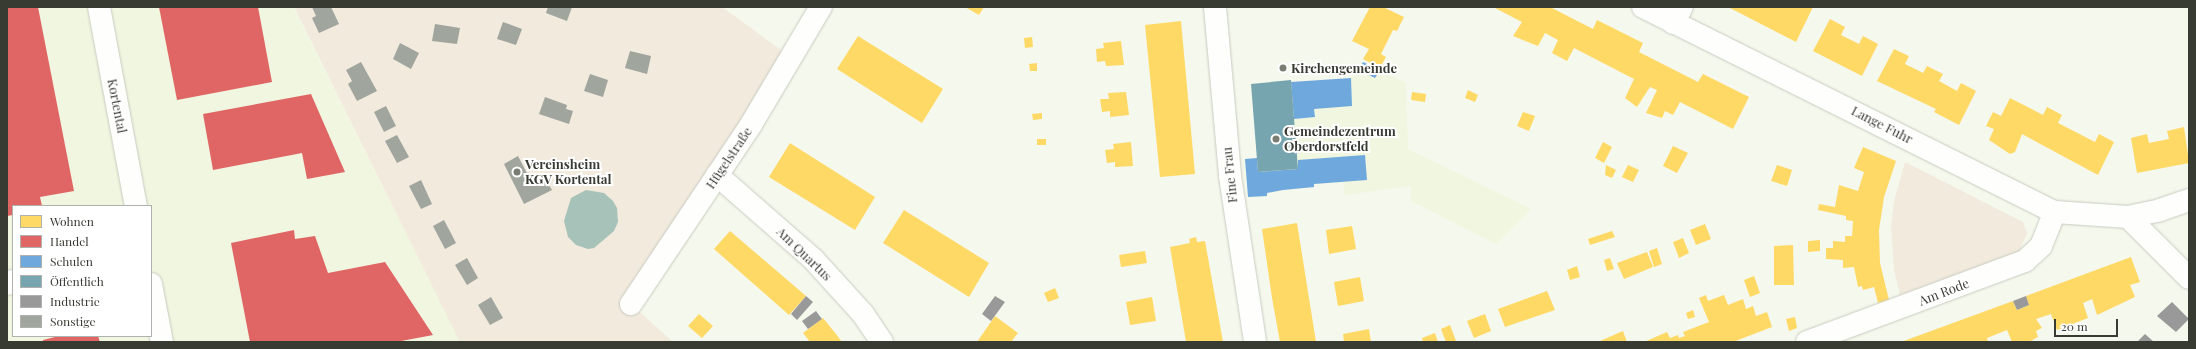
<!DOCTYPE html>
<meta charset="utf-8">
<style>
body{margin:0}
#map{position:relative;width:2196px;height:349px;overflow:hidden;background:#f5f8ec;font-family:"Playfair Display",serif}
div>[style]{position:absolute}
.built>*{inset:0;background:#f0f6df}
.green>*{inset:0;background:#f1eadd}
.water>*{inset:0;background:#a7c2b8}
.homes>*{inset:0;background:#ffd966}
.shops>*{inset:0;background:#e06666}
.schools>*{inset:0;background:#6fa8dc}
.public>*{inset:0;background:#76a5af}
.industry>*{inset:0;background:#999}
.building>*{inset:0;background:#a0a59d}
.roads{filter:drop-shadow(0 0 1px #c8cbc1) drop-shadow(0 0 1px #c8cbc1)}
.minor>*{height:22px;margin:-11px;padding:0 11px;transform-origin:11px;border-radius:11px;background:#fefefc}
.dots>*{width:11px;height:11px;translate:-50% -50%;box-sizing:border-box;border:2px solid #fff;border-radius:50%}
span{translate:-50% -50%;white-space:nowrap;text-align:center;line-height:1.15;-webkit-text-stroke:4px #fff;paint-order:stroke}
.poi-label{font-size:13px;color:#383b32;font-weight:700}
.left{translate:0 -50%;text-align:left}
.street-label{font-size:13px;color:#383b32}
.frame{position:absolute;inset:0;border:8px solid #383b32;pointer-events:none}
.legend{position:absolute;left:12px;top:205px;width:140px;height:132px;box-sizing:border-box;background:#fff;border:1px solid #afb1ad;margin:0;padding:5px 7px;list-style:none;font-size:12px;color:#383b32}
.legend li{display:flex;align-items:center;gap:8px;height:20px}
.legend b{width:20px;border:1px solid #afb1ad}
.scale{position:absolute;left:2054px;top:319px;width:64px;height:18px;box-sizing:border-box;border:2px solid #383b32;border-top:0;padding-left:5px;font-size:12px;line-height:14px;white-space:nowrap;color:#383b32;-webkit-text-stroke:3px #fff;paint-order:stroke}
</style>
<div id="map">
<div class="built">
<i style="clip-path:polygon(evenodd,7px 7px,293px 7px,460px 342px,7px 342px,7px 7px,13px 206px,151px 206px,151px 336px,13px 336px,13px 206px)"></i>
<i style="clip-path:polygon(1363px 62px,1406px 83px,1408px 149px,1531px 209px,1496px 244px,1411px 201px,1411px 186px,1345px 195px,1343px 182px,1314px 184px,1314px 187px,1283px 190px,1267px 193px,1267px 196px,1248px 197px,1245px 159px,1257px 158px,1258px 172px,1298px 169px,1294px 119px,1315px 117px,1314px 109px,1352px 106px,1351px 78px)"></i>
</div>
<div class="green">
<i style="clip-path:polygon(294px 7px,722px 7px,792px 58px,631px 304px,673px 342px,460px 342px)"></i>
<i style="clip-path:polygon(1905px 162px,2023px 222px,2027px 233px,2019px 252px,1900px 295px,1894px 270px,1891px 226px,1894px 201px)"></i>
</div>
<div class="water">
<i style="clip-path:polygon(586px 190px,604px 193px,613px 201px,617px 208px,618px 222px,614px 231px,594px 248px,588px 249px,576px 245px,568px 237px,564px 221px,571px 198px)"></i>
</div>
<div class="homes">
<i style="clip-path:polygon(965px 7px,984px 7px,979px 15px)"></i>
<i style="clip-path:polygon(1370px 7px,1383px 7px,1404px 17px,1397px 31px,1393px 30px,1381px 54px,1386px 57px,1380px 68px,1363px 59px,1369px 49px,1352px 41px)"></i>
<i style="clip-path:polygon(1493px 7px,1550px 7px,1593px 29px,1597px 20px,1643px 43px,1639px 52px,1698px 82px,1703px 74px,1749px 97px,1733px 129px,1680px 102px,1673px 115px,1665px 111px,1662px 118px,1646px 113px,1657px 90px,1650px 87px,1637px 107px,1625px 98px,1634px 79px,1574px 48px,1567px 61px,1552px 53px,1558px 40px,1545px 33px,1538px 46px,1513px 36px,1522px 22px)"></i>
<i style="clip-path:polygon(1728px 7px,1789px 8px,1813px 7px,1796px 42px)"></i>
<i style="clip-path:polygon(1830px 19px,1845px 27px,1841px 35px,1859px 44px,1863px 36px,1878px 44px,1862px 76px,1813px 51px)"></i>
<i style="clip-path:polygon(1181px 21px,1195px 174px,1160px 177px,1145px 25px)"></i>
<i style="clip-path:polygon(858px 36px,943px 89px,922px 123px,837px 69px)"></i>
<i style="clip-path:polygon(1032px 37px,1033px 47px,1025px 48px,1024px 38px)"></i>
<i style="clip-path:polygon(1121px 41px,1124px 65px,1106px 66px,1105px 61px,1097px 62px,1096px 49px,1104px 48px,1103px 43px)"></i>
<i style="clip-path:polygon(1894px 49px,1909px 56px,1905px 64px,1923px 73px,1927px 66px,1943px 74px,1939px 81px,1957px 91px,1961px 83px,1976px 91px,1959px 125px,1934px 112px,1936px 109px,1877px 81px)"></i>
<i style="clip-path:polygon(1037px 63px,1037px 71px,1030px 71px,1029px 64px)"></i>
<i style="clip-path:polygon(1468px 90px,1478px 95px,1475px 102px,1465px 98px)"></i>
<i style="clip-path:polygon(1126px 92px,1129px 115px,1110px 117px,1110px 111px,1102px 112px,1100px 99px,1109px 99px,1108px 93px)"></i>
<i style="clip-path:polygon(1412px 92px,1426px 94px,1425px 102px,1411px 100px)"></i>
<i style="clip-path:polygon(2010px 98px,2043px 115px,2047px 107px,2062px 115px,2058px 123px,2095px 142px,2099px 134px,2114px 142px,2098px 175px,2022px 134px,2015px 152px,2010px 154px,1989px 140px,1994px 129px,1986px 126px,1993px 112px,2001px 116px)"></i>
<i style="clip-path:polygon(1523px 112px,1535px 116px,1529px 131px,1517px 126px)"></i>
<i style="clip-path:polygon(1042px 113px,1042px 119px,1033px 120px,1032px 114px)"></i>
<i style="clip-path:polygon(2184px 127px,2189px 163px,2137px 173px,2131px 138px,2147px 134px,2149px 143px,2169px 139px,2167px 131px)"></i>
<i style="clip-path:polygon(1037px 139px,1046px 139px,1046px 145px,1037px 145px)"></i>
<i style="clip-path:polygon(1131px 142px,1133px 166px,1115px 167px,1115px 162px,1107px 163px,1105px 150px,1114px 149px,1113px 144px)"></i>
<i style="clip-path:polygon(1603px 142px,1612px 147px,1604px 163px,1595px 158px)"></i>
<i style="clip-path:polygon(790px 143px,875px 197px,855px 230px,769px 177px)"></i>
<i style="clip-path:polygon(1673px 146px,1688px 153px,1677px 173px,1663px 166px)"></i>
<i style="clip-path:polygon(1863px 147px,1896px 161px,1884px 197px,1879px 230px,1880px 263px,1889px 300px,1878px 303px,1874px 287px,1863px 290px,1862px 286px,1858px 287px,1854px 267px,1843px 268px,1843px 260px,1826px 259px,1826px 248px,1833px 248px,1833px 241px,1845px 242px,1845px 236px,1852px 236px,1853px 221px,1846px 220px,1846px 216px,1818px 210px,1819px 204px,1835px 207px,1839px 185px,1858px 191px,1864px 172px,1854px 168px)"></i>
<i style="clip-path:polygon(1606px 165px,1616px 170px,1612px 178px,1605px 175px)"></i>
<i style="clip-path:polygon(1628px 165px,1639px 170px,1633px 182px,1622px 177px)"></i>
<i style="clip-path:polygon(1777px 165px,1792px 170px,1787px 186px,1771px 181px)"></i>
<i style="clip-path:polygon(904px 210px,989px 263px,969px 297px,883px 243px)"></i>
<i style="clip-path:polygon(1297px 223px,1305px 273px,1316px 342px,1280px 342px,1272px 298px,1262px 229px)"></i>
<i style="clip-path:polygon(1705px 224px,1711px 239px,1696px 245px,1690px 230px)"></i>
<i style="clip-path:polygon(1352px 226px,1356px 249px,1329px 254px,1326px 230px)"></i>
<i style="clip-path:polygon(730px 231px,806px 296px,789px 315px,714px 249px)"></i>
<i style="clip-path:polygon(1612px 231px,1615px 237px,1590px 245px,1588px 239px)"></i>
<i style="clip-path:polygon(1196px 237px,1197px 242px,1205px 241px,1223px 342px,1186px 342px,1170px 247px,1190px 243px,1189px 239px)"></i>
<i style="clip-path:polygon(1683px 238px,1689px 253px,1679px 258px,1673px 242px)"></i>
<i style="clip-path:polygon(1820px 240px,1820px 251px,1808px 252px,1808px 241px)"></i>
<i style="clip-path:polygon(1793px 245px,1794px 285px,1774px 285px,1774px 246px)"></i>
<i style="clip-path:polygon(1657px 248px,1662px 264px,1654px 267px,1649px 251px)"></i>
<i style="clip-path:polygon(1145px 251px,1147px 263px,1121px 267px,1119px 255px)"></i>
<i style="clip-path:polygon(1647px 252px,1653px 267px,1624px 279px,1617px 263px)"></i>
<i style="clip-path:polygon(2131px 257px,2140px 282px,2130px 285px,2135px 297px,2097px 315px,2092px 299px,2083px 303px,2088px 318px,2057px 330px,2051px 314px,2036px 319px,2042px 328px,2036px 331px,2038px 337px,2029px 342px,2012px 342px,2007px 330px,1987px 338px,1988px 342px,1901px 342px,2013px 301px,2017px 310px,2029px 305px,2026px 296px)"></i>
<i style="clip-path:polygon(1610px 258px,1614px 269px,1607px 271px,1604px 260px)"></i>
<i style="clip-path:polygon(1577px 266px,1580px 277px,1570px 280px,1567px 270px)"></i>
<i style="clip-path:polygon(1754px 276px,1760px 293px,1750px 297px,1744px 280px)"></i>
<i style="clip-path:polygon(1360px 277px,1364px 301px,1338px 306px,1334px 282px)"></i>
<i style="clip-path:polygon(1055px 288px,1059px 298px,1048px 302px,1044px 293px)"></i>
<i style="clip-path:polygon(1547px 291px,1555px 310px,1505px 327px,1498px 309px)"></i>
<i style="clip-path:polygon(1706px 295px,1708px 301px,1724px 295px,1728px 305px,1743px 299px,1746px 309px,1753px 306px,1756px 316px,1767px 312px,1772px 327px,1733px 342px,1644px 342px,1667px 332px,1670px 338px,1678px 335px,1679px 338px,1685px 336px,1683px 332px,1709px 322px,1699px 298px)"></i>
<i style="clip-path:polygon(1152px 297px,1156px 321px,1130px 325px,1126px 302px)"></i>
<i style="clip-path:polygon(1693px 310px,1695px 317px,1688px 319px,1686px 313px)"></i>
<i style="clip-path:polygon(699px 314px,713px 326px,702px 338px,688px 326px)"></i>
<i style="clip-path:polygon(1485px 314px,1491px 331px,1474px 338px,1467px 321px)"></i>
<i style="clip-path:polygon(995px 316px,1018px 333px,1011px 342px,977px 342px)"></i>
<i style="clip-path:polygon(1795px 317px,1797px 328px,1789px 331px,1786px 319px)"></i>
<i style="clip-path:polygon(823px 318px,836px 334px,842px 342px,810px 342px,803px 333px)"></i>
<i style="clip-path:polygon(1450px 325px,1456px 341px,1446px 342px,1441px 329px)"></i>
<i style="clip-path:polygon(1369px 329px,1371px 342px,1344px 342px,1343px 334px)"></i>
<i style="clip-path:polygon(1623px 331px,1627px 342px,1601px 342px,1600px 341px)"></i>
<i style="clip-path:polygon(1435px 333px,1438px 342px,1423px 342px,1422px 338px)"></i>
</div>
<div class="shops">
<i style="clip-path:polygon(7px 7px,38px 7px,74px 191px,40px 197px,42px 206px,13px 206px,13px 215px,7px 216px)"></i>
<i style="clip-path:polygon(159px 7px,258px 7px,272px 82px,177px 100px)"></i>
<i style="clip-path:polygon(311px 94px,345px 172px,307px 179px,302px 153px,213px 170px,203px 114px)"></i>
<i style="clip-path:polygon(294px 230px,295px 239px,315px 236px,328px 273px,385px 262px,433px 335px,396px 342px,250px 342px,231px 243px)"></i>
<i style="clip-path:polygon(59px 336px,98px 336px,100px 342px,43px 342px,43px 340px)"></i>
</div>
<div class="schools">
<i style="clip-path:polygon(1363px 62px,1380px 70px,1375px 78px,1359px 70px)"></i>
<i style="clip-path:polygon(1351px 78px,1352px 106px,1314px 109px,1315px 117px,1294px 119px,1291px 82px)"></i>
<i style="clip-path:polygon(1365px 155px,1367px 180px,1314px 184px,1314px 187px,1283px 190px,1267px 193px,1267px 196px,1248px 197px,1245px 159px,1257px 158px,1258px 172px,1298px 169px,1298px 160px)"></i>
</div>
<div class="public">
<i style="clip-path:polygon(1291px 80px,1298px 169px,1258px 172px,1251px 84px)"></i>
</div>
<div class="industry">
<i style="clip-path:polygon(806px 296px,813px 302px,797px 320px,791px 314px)"></i>
<i style="clip-path:polygon(995px 296px,1005px 302px,991px 321px,982px 314px)"></i>
<i style="clip-path:polygon(2026px 296px,2029px 305px,2017px 310px,2013px 301px)"></i>
<i style="clip-path:polygon(2172px 302px,2189px 319px,2176px 332px,2157px 316px)"></i>
<i style="clip-path:polygon(816px 311px,822px 319px,808px 329px,802px 321px)"></i>
<i style="clip-path:polygon(2145px 334px,2154px 342px,2137px 342px)"></i>
</div>
<div class="building">
<i style="clip-path:polygon(312px 7px,331px 7px,339px 24px,319px 33px,312px 18px,316px 16px)"></i>
<i style="clip-path:polygon(548px 7px,572px 7px,567px 21px,546px 13px)"></i>
<i style="clip-path:polygon(503px 22px,522px 29px,516px 45px,497px 39px)"></i>
<i style="clip-path:polygon(435px 24px,460px 28px,457px 44px,432px 41px)"></i>
<i style="clip-path:polygon(400px 43px,419px 53px,411px 69px,393px 59px)"></i>
<i style="clip-path:polygon(630px 51px,651px 56px,647px 74px,625px 68px)"></i>
<i style="clip-path:polygon(361px 62px,377px 91px,357px 101px,348px 84px,352px 81px,346px 70px)"></i>
<i style="clip-path:polygon(590px 74px,608px 80px,603px 97px,584px 91px)"></i>
<i style="clip-path:polygon(545px 97px,567px 105px,566px 109px,573px 111px,569px 124px,539px 114px)"></i>
<i style="clip-path:polygon(386px 106px,396px 126px,384px 132px,374px 112px)"></i>
<i style="clip-path:polygon(397px 135px,409px 157px,397px 163px,385px 141px)"></i>
<i style="clip-path:polygon(518px 156px,531px 181px,543px 174px,552px 190px,524px 204px,504px 164px)"></i>
<i style="clip-path:polygon(421px 180px,432px 204px,421px 209px,409px 186px)"></i>
<i style="clip-path:polygon(444px 220px,456px 243px,445px 249px,433px 226px)"></i>
<i style="clip-path:polygon(467px 258px,478px 278px,467px 285px,455px 265px)"></i>
<i style="clip-path:polygon(491px 297px,503px 318px,490px 325px,478px 305px)"></i>
</div>
<div class="roads">
<div class="minor">
<i style="left:99px;top:7px;width:202px;rotate:79.5deg"></i>
<i style="left:1215px;top:7px;width:170px;rotate:84.9deg"></i>
<i style="left:1230px;top:176px;width:168px;rotate:81.4deg"></i>
<i style="left:1643px;top:7px;width:460px;rotate:26.5deg"></i>
<i style="left:2055px;top:212px;width:73px;rotate:3.9deg"></i>
<i style="left:2128px;top:217px;width:33px;rotate:-12deg"></i>
<i style="left:2160px;top:210px;width:31px;rotate:-19deg"></i>
<i style="left:1673px;top:23px;width:18px;rotate:-61deg"></i>
<i style="left:717px;top:175px;width:128px;rotate:41.2deg"></i>
<i style="left:813px;top:259px;width:74px;rotate:47.7deg"></i>
<i style="left:863px;top:314px;width:34px;rotate:56deg"></i>
<i style="left:2128px;top:217px;width:86px;rotate:45deg"></i>
<i style="left:7px;top:284px;width:7px;rotate:-27deg"></i>
<i style="left:151px;top:284px;width:59px;rotate:79.3deg"></i>
<i style="left:631px;top:304px;width:218px;rotate:-56.2deg"></i>
<i style="left:752px;top:123px;width:135px;rotate:-59.3deg"></i>
<i style="left:1807px;top:342px;width:233px;rotate:-20.4deg"></i>
<i style="left:2025px;top:261px;width:22px;rotate:-43deg"></i>
<i style="left:2041px;top:246px;width:37px;rotate:-68deg"></i>
</div>
</div>
<div class="dots">
<i style="left:1283px;top:68px;background:#7a7d73"></i>
<i style="left:1276px;top:139px;background:#7a7d73"></i>
<i style="left:517px;top:172px;background:#7a7d73"></i>
</div>
<div class="poi-label">
<span class="left" style="left:1291px;top:68px">Kirchengemeinde</span>
<span class="left" style="left:1284px;top:139px">Gemeindezentrum<br>Oberdorstfeld</span>
<span class="left" style="left:525px;top:172px">Vereinsheim<br>KGV Kortental</span>
</div>
<div class="street-label">
<span style="left:117px;top:106px;rotate:79deg">Kortental</span>
<span style="left:1882px;top:125px;rotate:27deg">Lange Fuhr</span>
<span style="left:729px;top:158px;rotate:-56deg">Hügelstraße</span>
<span style="left:1230px;top:175px;rotate:-96deg">Fine Frau</span>
<span style="left:804px;top:254px;rotate:44deg">Am Quartus</span>
<span style="left:1944px;top:292px;rotate:-21deg">Am Rode</span>
</div>
<div class="frame"></div>
<ul class="legend">
<li><b style="height:11px;background:#ffd966"></b>Wohnen</li>
<li><b style="height:11px;background:#e06666"></b>Handel</li>
<li><b style="height:11px;background:#6fa8dc"></b>Schulen</li>
<li><b style="height:11px;background:#76a5af"></b>Öffentlich</li>
<li><b style="height:11px;background:#999"></b>Industrie</li>
<li><b style="height:11px;background:#a0a59d"></b>Sonstige</li>
</ul>
<div class="scale">20 m</div>
</div>
